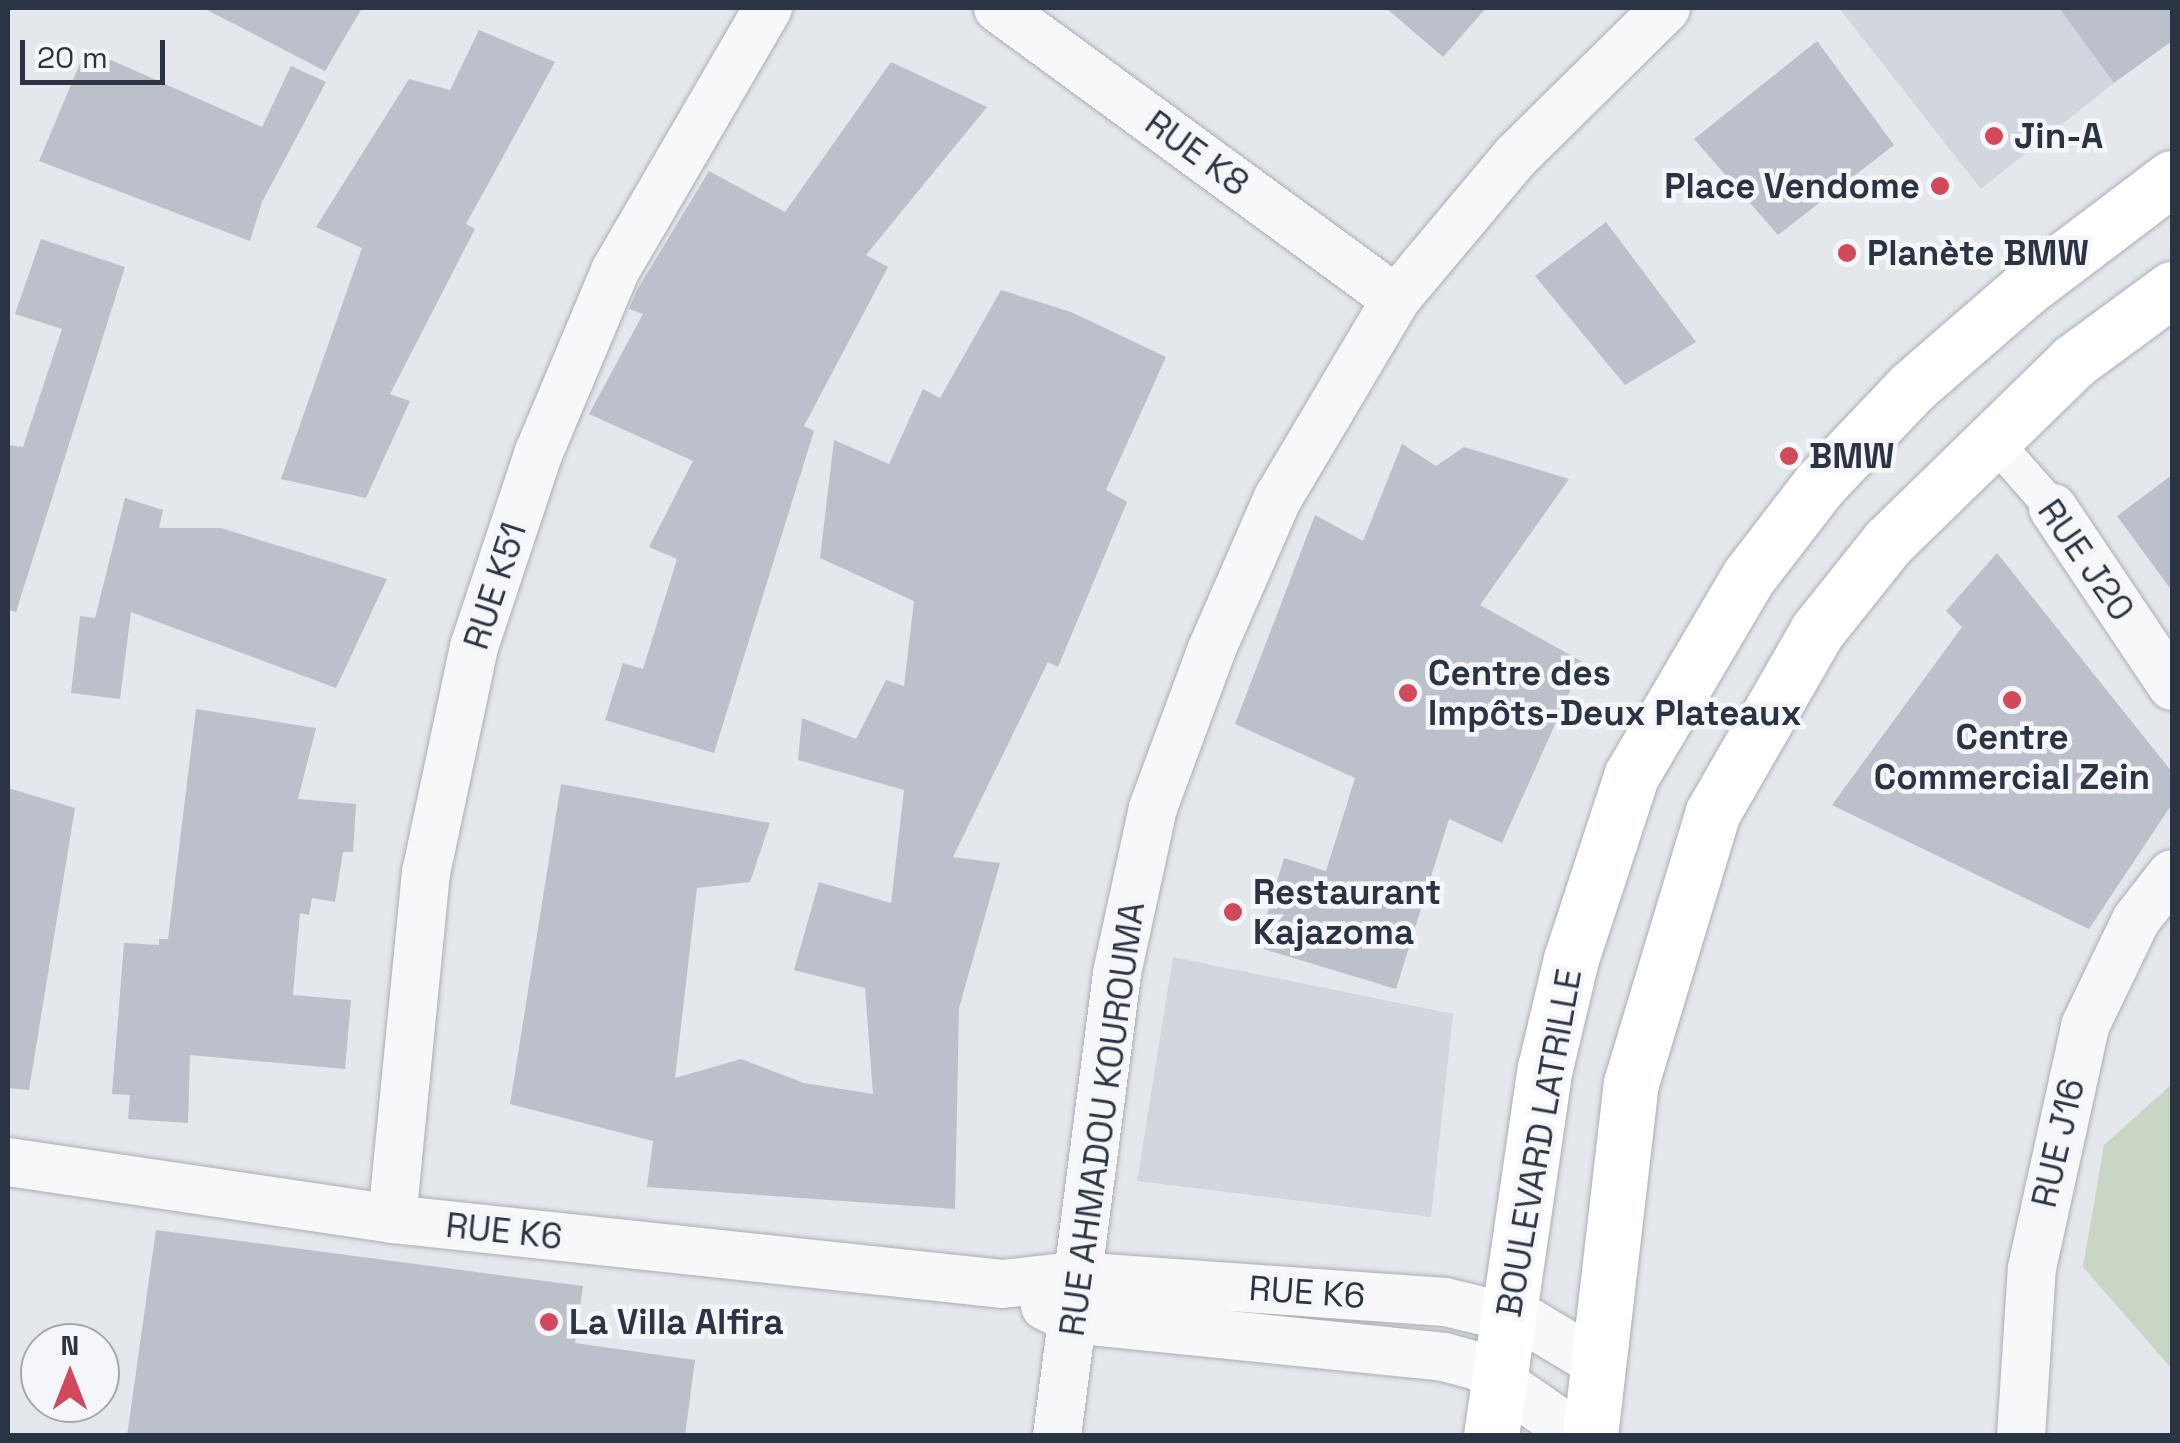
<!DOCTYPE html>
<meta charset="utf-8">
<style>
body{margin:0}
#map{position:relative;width:2180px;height:1443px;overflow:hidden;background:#e4e7ec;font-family:"Space Grotesk",sans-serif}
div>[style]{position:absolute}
.built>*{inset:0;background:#d2d6de}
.green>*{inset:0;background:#c9d6c5}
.building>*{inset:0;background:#bbc0ca}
.roads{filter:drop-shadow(0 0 2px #a9aeb7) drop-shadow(0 0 2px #a9aeb7)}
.pedestrian>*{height:35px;margin:-17.5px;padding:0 17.5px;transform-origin:17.5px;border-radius:17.5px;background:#f7f8fa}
.minor>*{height:48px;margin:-24px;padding:0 24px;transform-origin:24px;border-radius:24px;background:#f7f8fa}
.secondary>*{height:55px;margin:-27.5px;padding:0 27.5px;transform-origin:27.5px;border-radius:27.5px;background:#fff}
.dots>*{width:28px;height:28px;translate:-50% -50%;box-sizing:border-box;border:5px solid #f4f6f9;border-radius:50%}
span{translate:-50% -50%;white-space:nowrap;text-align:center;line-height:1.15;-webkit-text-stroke:9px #f4f6f9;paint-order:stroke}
.poi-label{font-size:35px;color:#2b3445;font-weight:700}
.left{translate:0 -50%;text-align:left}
.right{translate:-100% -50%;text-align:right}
.street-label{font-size:35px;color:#2b3445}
.frame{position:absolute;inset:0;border:10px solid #2b3445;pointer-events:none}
.north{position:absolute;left:20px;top:1323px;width:100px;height:100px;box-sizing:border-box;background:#f4f6f9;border:2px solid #a4a8b1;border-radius:50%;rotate:0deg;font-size:28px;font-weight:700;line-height:40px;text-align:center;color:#2b3445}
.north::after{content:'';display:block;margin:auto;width:35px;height:45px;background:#d1495b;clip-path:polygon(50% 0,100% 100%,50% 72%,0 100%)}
.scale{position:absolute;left:20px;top:40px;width:145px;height:45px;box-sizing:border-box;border:5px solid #2b3445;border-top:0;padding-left:12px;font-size:30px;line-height:35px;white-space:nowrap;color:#2b3445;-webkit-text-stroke:8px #f4f6f9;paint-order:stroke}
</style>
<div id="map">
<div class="built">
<i style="clip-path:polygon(1839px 8px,2059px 8px,2114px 83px,1981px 189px)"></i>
<i style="clip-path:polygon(1173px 957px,1453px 1014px,1431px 1217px,1137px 1181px)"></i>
</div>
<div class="green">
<i style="clip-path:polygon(2172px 1084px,2172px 1369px,2083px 1267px,2104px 1145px)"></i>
</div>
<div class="building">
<i style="clip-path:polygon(203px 8px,362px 8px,325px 71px)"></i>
<i style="clip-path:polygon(1386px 8px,1486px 8px,1443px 57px)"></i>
<i style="clip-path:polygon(2059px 8px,2172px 8px,2172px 41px,2114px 83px)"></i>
<i style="clip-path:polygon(479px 30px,555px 62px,466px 224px,475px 229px,390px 394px,410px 401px,366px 498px,281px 479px,362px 248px,316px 227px,409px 79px,450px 90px)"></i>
<i style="clip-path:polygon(1817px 41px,1894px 145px,1778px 235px,1694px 139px)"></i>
<i style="clip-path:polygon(86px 49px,262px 127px,291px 66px,326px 82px,262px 202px,250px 241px,39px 161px)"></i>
<i style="clip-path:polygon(891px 62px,987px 107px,866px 255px,888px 267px,804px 426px,814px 431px,714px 753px,605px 720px,623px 663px,643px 669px,677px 559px,649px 547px,693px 461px,589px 414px,643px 314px,629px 309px,637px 290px,709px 171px,785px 212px)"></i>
<i style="clip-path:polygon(1606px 222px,1696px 342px,1625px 385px,1535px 276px)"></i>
<i style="clip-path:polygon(41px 239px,125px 267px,16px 612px,8px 610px,8px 445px,23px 447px,62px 329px,15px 314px)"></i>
<i style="clip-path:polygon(1001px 290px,1071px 312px,1166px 357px,1106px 490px,1127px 502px,1058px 667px,1048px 662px,953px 857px,1000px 863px,959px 1008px,955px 1209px,647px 1187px,653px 1141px,510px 1104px,561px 784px,770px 823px,750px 882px,697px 888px,675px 1078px,741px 1059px,804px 1083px,873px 1094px,865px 988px,794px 970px,819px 882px,891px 903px,904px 790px,798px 760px,802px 718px,856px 739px,886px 680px,904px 686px,914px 601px,820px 558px,834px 440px,889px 464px,923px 389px,940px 398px)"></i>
<i style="clip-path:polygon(1402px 444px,1436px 466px,1464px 447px,1569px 479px,1480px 605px,1583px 662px,1502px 843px,1449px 819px,1396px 989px,1257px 947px,1284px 858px,1326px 871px,1355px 778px,1235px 724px,1315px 515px,1363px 541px)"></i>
<i style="clip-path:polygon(2172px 475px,2172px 591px,2117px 516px)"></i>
<i style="clip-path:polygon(125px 498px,163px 510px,159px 528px,221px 528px,387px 579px,336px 688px,131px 612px,120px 699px,71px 693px,80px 616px,95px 618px)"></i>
<i style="clip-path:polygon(1997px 553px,2172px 772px,2172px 804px,2089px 929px,1832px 805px,1962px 627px,1946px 611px)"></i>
<i style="clip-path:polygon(196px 709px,316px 728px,298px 799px,356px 804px,353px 852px,343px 852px,335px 902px,312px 898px,309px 915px,300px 913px,293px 995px,351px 1000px,345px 1069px,190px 1055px,188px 1123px,128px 1119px,130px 1095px,112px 1094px,124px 943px,159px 945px,159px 939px,168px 939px)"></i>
<i style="clip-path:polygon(8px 788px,75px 808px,29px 1090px,8px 1088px)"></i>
<i style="clip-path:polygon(156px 1230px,583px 1286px,575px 1343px,695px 1360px,685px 1436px,127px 1436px)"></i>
</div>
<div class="roads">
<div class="pedestrian">
<i style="left:1993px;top:440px;width:91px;rotate:48.6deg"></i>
</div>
<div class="minor">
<i style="left:998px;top:8px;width:493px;rotate:36.2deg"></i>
<i style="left:2053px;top:508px;width:214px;rotate:56.2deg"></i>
<i style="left:8px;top:1162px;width:388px;rotate:8.4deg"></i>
<i style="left:392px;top:1219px;width:613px;rotate:6.08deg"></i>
<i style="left:1002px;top:1284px;width:72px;rotate:-6.3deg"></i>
<i style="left:1074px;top:1276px;width:372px;rotate:4deg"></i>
<i style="left:1445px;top:1302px;width:86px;rotate:13.4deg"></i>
<i style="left:1529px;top:1322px;width:82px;rotate:31deg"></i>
<i style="left:392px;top:1219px;width:348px;rotate:-84.4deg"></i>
<i style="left:426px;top:873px;width:231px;rotate:-78deg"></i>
<i style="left:474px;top:647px;width:206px;rotate:-71.6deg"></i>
<i style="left:539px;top:452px;width:196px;rotate:-67.2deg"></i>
<i style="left:615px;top:271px;width:304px;rotate:-59.8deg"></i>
<i style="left:1045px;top:1306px;width:30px;rotate:26deg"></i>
<i style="left:1072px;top:1319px;width:374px;rotate:5.8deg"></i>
<i style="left:1444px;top:1357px;width:35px;rotate:15deg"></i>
<i style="left:1478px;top:1366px;width:123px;rotate:34.7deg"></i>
<i style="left:1057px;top:1436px;width:467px;rotate:-82.6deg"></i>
<i style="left:1117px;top:973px;width:169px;rotate:-77.7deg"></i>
<i style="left:1153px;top:808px;width:167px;rotate:-69.7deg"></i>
<i style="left:1211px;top:651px;width:167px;rotate:-66.4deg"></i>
<i style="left:1278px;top:498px;width:231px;rotate:-59.3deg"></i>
<i style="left:1396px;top:299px;width:185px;rotate:-50deg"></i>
<i style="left:1515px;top:157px;width:212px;rotate:-44.6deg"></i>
<i style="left:2021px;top:1436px;width:168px;rotate:-86.3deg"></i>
<i style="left:2032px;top:1268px;width:248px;rotate:-77.6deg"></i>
<i style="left:2085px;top:1026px;width:118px;rotate:-64.3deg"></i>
<i style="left:2136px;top:920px;width:58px;rotate:-52deg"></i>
</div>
<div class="secondary">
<i style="left:1491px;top:1436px;width:372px;rotate:-81.7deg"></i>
<i style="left:1545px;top:1068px;width:112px;rotate:-76.6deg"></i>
<i style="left:1571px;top:959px;width:193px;rotate:-71.8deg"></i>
<i style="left:1631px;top:776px;width:232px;rotate:-59.5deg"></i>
<i style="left:1749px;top:576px;width:115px;rotate:-52.4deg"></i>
<i style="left:1819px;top:485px;width:135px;rotate:-46.5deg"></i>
<i style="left:1912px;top:387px;width:150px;rotate:-40.9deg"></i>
<i style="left:2025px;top:289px;width:184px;rotate:-37.1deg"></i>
<i style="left:1590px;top:1436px;width:355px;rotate:-83.4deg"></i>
<i style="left:1631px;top:1083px;width:283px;rotate:-73.2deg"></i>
<i style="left:1713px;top:812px;width:209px;rotate:-60.1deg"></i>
<i style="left:1817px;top:631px;width:114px;rotate:-51.4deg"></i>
<i style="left:1888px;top:542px;width:260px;rotate:-44.2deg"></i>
<i style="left:2074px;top:361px;width:122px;rotate:-36.3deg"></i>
</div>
</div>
<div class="dots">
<i style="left:1994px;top:136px;background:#d1495b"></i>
<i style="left:1940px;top:186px;background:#d1495b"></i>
<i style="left:1847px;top:253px;background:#d1495b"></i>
<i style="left:1789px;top:456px;background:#d1495b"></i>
<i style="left:1408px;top:693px;background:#d1495b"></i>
<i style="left:2012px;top:700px;background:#d1495b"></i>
<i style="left:1233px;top:912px;background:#d1495b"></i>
<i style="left:549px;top:1322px;background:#d1495b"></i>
</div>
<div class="poi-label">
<span class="left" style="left:2014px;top:136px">Jin-A</span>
<span class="right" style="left:1920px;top:186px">Place Vendome</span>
<span class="left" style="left:1867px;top:253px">Planète BMW</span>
<span class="left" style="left:1809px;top:456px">BMW</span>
<span class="left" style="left:1428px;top:693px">Centre des<br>Impôts-Deux Plateaux</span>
<span style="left:2012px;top:757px">Centre<br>Commercial Zein</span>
<span class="left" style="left:1253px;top:912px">Restaurant<br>Kajazoma</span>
<span class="left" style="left:569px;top:1322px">La Villa Alfira</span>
</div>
<div class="street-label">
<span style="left:1197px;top:153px;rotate:36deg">RUE K8</span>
<span style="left:2086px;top:560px;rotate:55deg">RUE J20</span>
<span style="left:495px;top:586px;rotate:-72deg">RUE K51</span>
<span style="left:1102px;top:1119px;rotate:-82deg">RUE AHMADOU KOUROUMA</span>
<span style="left:1539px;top:1143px;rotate:-80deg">BOULEVARD LATRILLE</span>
<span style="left:2058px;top:1143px;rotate:-77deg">RUE J16</span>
<span style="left:504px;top:1231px;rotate:6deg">RUE K6</span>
<span style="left:1307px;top:1292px;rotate:4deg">RUE K6</span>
</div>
<div class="frame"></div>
<div class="north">N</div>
<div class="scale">20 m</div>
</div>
